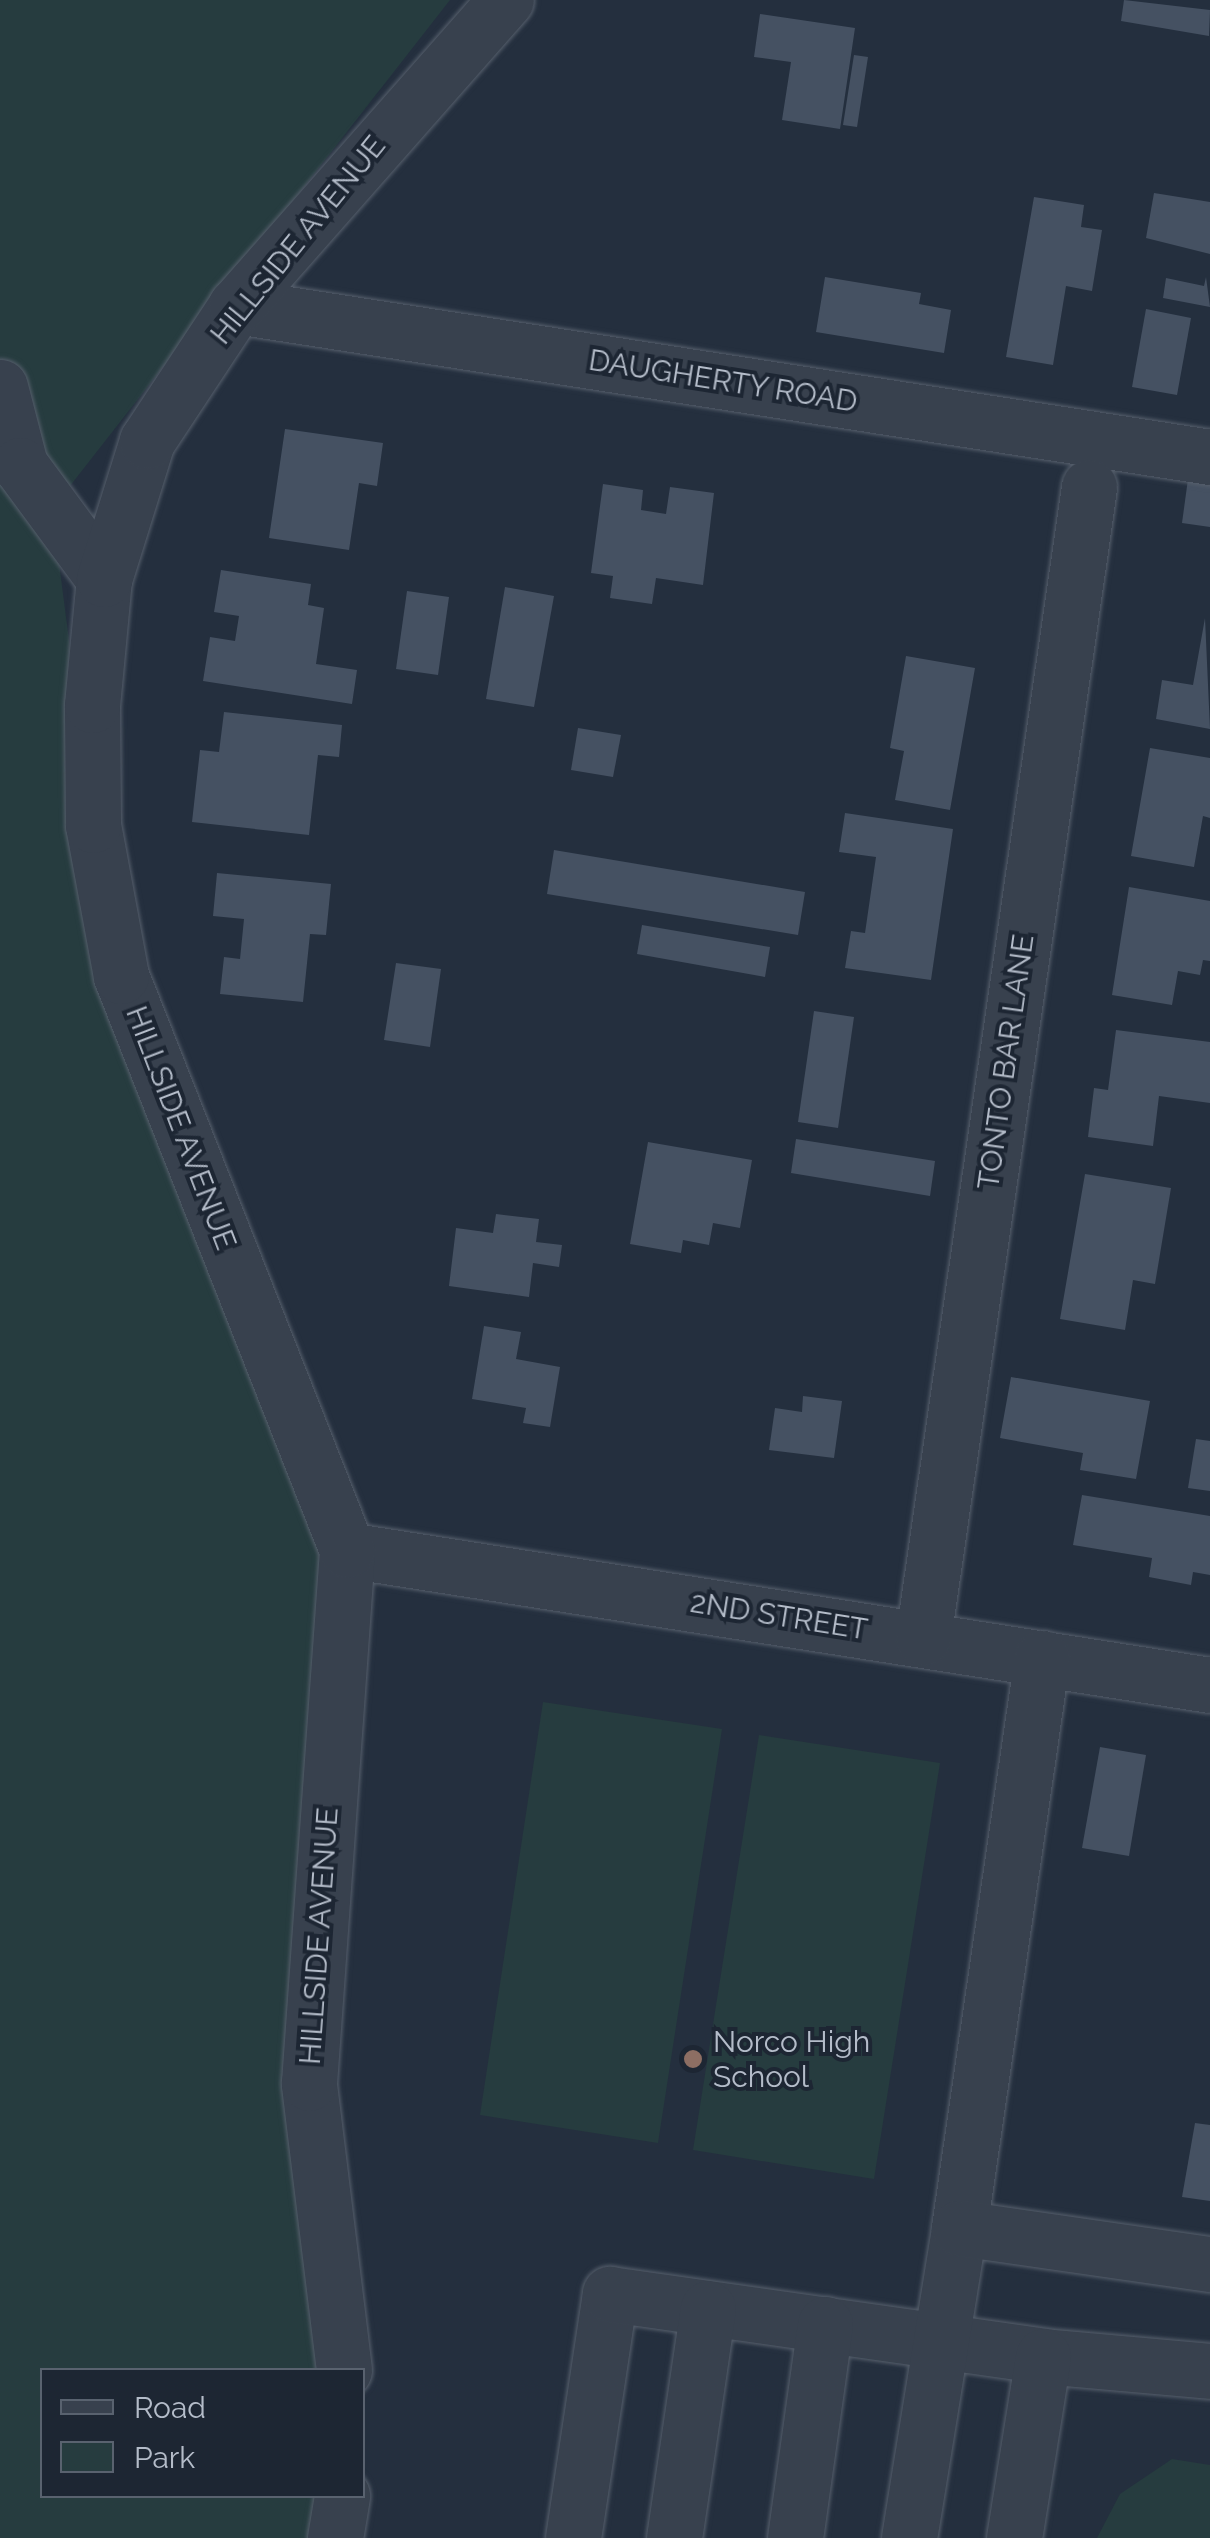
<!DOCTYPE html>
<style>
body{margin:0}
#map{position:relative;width:1210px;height:2538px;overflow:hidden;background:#242f3e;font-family:Raleway,sans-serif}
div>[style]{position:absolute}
.green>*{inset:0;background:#263c3f}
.building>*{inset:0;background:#455162}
.roads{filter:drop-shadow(0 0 2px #565f6c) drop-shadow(0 0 2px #565f6c)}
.minor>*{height:55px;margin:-27.5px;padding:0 27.5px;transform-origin:27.5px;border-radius:27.5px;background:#38414e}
.dots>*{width:28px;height:28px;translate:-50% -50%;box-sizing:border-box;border:5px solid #1d2633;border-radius:50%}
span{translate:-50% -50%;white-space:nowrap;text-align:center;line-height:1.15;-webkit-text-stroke:8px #1d2633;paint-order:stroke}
.street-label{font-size:30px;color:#b4bcc9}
.poi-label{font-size:30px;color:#b4bcc9}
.left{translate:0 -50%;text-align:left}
.legend{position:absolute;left:40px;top:2368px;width:325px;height:130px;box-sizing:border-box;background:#1d2633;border:2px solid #59626f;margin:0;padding:12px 18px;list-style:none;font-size:30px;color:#b4bcc9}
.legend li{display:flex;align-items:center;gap:20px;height:50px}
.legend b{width:50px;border:2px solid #59626f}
</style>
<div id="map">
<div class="green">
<i style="clip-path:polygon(0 0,450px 0,52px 509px,93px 825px,347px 1550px,309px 2083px,344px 2370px,42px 2370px,42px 2496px,342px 2496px,335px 2538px,0 2538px)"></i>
<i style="clip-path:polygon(543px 1702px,722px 1729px,658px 2143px,480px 2115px)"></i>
<i style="clip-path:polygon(759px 1735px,940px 1763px,874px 2179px,693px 2150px)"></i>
<i style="clip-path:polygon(1172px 2459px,1210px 2465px,1210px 2538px,1097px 2538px,1120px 2494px)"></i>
</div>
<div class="building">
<i style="clip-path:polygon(1124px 0,1210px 10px,1209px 36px,1121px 21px)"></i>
<i style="clip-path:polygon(760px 14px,855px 28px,840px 129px,782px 120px,791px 62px,754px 57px)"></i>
<i style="clip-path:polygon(854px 55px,868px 57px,857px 127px,843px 125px)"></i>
<i style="clip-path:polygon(1154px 193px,1210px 202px,1210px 254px,1146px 238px)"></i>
<i style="clip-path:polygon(1034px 197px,1084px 205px,1081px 227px,1102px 230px,1092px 291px,1066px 286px,1053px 365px,1006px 357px)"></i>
<i style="clip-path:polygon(825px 277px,921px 293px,919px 304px,951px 310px,944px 353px,816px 332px)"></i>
<i style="clip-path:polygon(1206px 277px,1210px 307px,1163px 298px,1166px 278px,1204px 286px)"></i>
<i style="clip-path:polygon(1146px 309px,1191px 318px,1177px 395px,1132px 387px)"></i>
<i style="clip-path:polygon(285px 429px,383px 443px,377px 486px,359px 483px,349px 550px,269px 538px)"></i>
<i style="clip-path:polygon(1188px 479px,1210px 482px,1210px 527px,1182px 523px)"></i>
<i style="clip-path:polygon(603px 484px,643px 490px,641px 510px,666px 514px,670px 487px,714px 493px,703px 585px,656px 578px,652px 604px,610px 598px,613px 576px,591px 573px)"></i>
<i style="clip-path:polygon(221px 570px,311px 584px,308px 605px,324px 608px,316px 664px,357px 670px,352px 704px,203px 681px,210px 637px,235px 641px,239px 616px,214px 612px)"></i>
<i style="clip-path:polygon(505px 587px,554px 596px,534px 707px,486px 699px)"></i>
<i style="clip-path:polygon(407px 591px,449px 597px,438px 675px,396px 669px)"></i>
<i style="clip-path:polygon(1205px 618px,1210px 729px,1156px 719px,1162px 680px,1193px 685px)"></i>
<i style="clip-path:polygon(906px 656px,975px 668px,950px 810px,895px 800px,904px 751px,890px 748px)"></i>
<i style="clip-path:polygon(224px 712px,342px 725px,339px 757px,318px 755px,309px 835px,192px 822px,200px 750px,219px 752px)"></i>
<i style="clip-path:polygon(578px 728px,621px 735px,613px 777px,571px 770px)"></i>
<i style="clip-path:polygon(1150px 748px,1210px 758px,1210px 818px,1203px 816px,1194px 867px,1131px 856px)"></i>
<i style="clip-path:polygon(845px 813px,953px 829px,931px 980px,845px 968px,851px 931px,865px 933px,876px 857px,839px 852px)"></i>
<i style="clip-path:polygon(554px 850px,805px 892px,798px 935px,547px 894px)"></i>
<i style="clip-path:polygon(217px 873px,331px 884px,326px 935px,310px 934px,303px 1002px,220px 994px,224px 957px,240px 959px,244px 919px,213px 916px)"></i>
<i style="clip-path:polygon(1129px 887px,1210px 901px,1210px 961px,1203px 960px,1200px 975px,1178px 971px,1172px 1005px,1112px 995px)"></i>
<i style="clip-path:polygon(642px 925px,770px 947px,765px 977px,637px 954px)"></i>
<i style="clip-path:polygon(396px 963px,441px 969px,430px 1047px,384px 1040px)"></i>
<i style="clip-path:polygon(814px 1011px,854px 1017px,838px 1128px,798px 1122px)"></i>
<i style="clip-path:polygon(1116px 1030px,1210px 1042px,1210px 1103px,1159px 1096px,1153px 1146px,1088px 1137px,1094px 1088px,1108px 1090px)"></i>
<i style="clip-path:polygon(796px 1139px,935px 1161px,930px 1196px,791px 1173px)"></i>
<i style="clip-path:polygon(648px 1142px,752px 1160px,740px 1228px,713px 1223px,709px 1245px,683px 1240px,681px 1253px,630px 1244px)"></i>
<i style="clip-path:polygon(1085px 1174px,1171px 1188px,1155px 1284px,1133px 1280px,1125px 1330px,1060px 1319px)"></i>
<i style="clip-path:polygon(496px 1214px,539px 1219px,536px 1242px,562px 1245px,559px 1267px,533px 1263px,529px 1297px,449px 1286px,456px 1228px,493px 1233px)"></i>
<i style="clip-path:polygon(484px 1326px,521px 1332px,516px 1359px,560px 1367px,550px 1427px,523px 1423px,526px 1408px,472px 1399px)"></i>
<i style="clip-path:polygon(1011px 1377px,1150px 1401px,1136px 1479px,1080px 1470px,1083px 1453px,1000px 1438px)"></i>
<i style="clip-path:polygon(803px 1396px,842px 1401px,834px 1458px,769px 1450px,775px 1408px,802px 1412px)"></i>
<i style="clip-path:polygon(1196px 1439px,1210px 1441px,1210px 1491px,1188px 1488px)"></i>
<i style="clip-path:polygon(1082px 1495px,1210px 1516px,1210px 1575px,1193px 1572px,1191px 1585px,1149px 1577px,1152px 1558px,1073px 1545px)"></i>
<i style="clip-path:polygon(1100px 1747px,1146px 1755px,1129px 1856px,1082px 1848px)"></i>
<i style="clip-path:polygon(1195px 2123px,1210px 2125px,1210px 2201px,1182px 2197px)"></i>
</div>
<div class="roads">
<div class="minor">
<i style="left:236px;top:306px;width:986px;rotate:8.81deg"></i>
<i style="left:0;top:387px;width:81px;rotate:75.6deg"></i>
<i style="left:20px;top:465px;width:142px;rotate:53.6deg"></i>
<i style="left:347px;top:1550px;width:873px;rotate:8.89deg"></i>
<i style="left:923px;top:1638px;width:1163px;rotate:-81.79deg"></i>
<i style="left:959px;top:2228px;width:576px;rotate:-81.72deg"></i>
<i style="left:344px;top:2370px;width:289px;rotate:-97deg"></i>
<i style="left:309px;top:2083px;width:534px;rotate:-85.92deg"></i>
<i style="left:347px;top:1550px;width:617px;rotate:-111.49deg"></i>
<i style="left:121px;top:976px;width:154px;rotate:-100.5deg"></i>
<i style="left:93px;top:825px;width:120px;rotate:-90.5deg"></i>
<i style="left:92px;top:705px;width:127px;rotate:-84.6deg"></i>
<i style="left:104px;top:579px;width:145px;rotate:-72.7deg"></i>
<i style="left:147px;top:441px;width:162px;rotate:-56.6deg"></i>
<i style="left:236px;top:306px;width:408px;rotate:-48.6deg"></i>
<i style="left:335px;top:2538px;width:43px;rotate:-80.5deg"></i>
<i style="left:573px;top:2538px;width:247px;rotate:-81.4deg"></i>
<i style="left:610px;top:2294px;width:437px;rotate:8.1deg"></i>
<i style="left:1043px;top:2356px;width:168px;rotate:5.1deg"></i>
<i style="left:674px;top:2538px;width:232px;rotate:-81.6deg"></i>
<i style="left:795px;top:2538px;width:216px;rotate:-82deg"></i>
<i style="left:909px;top:2538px;width:314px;rotate:-80.8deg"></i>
<i style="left:959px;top:2228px;width:254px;rotate:8.2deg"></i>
<i style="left:1014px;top:2538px;width:184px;rotate:-80.9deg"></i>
</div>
</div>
<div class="dots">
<i style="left:693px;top:2059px;background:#8d6e63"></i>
</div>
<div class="street-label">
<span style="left:298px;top:240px;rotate:-51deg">HILLSIDE AVENUE</span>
<span style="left:723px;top:381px;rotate:9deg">DAUGHERTY ROAD</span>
<span style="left:1006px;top:1062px;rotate:-82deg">TONTO BAR LANE</span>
<span style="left:181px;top:1128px;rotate:69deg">HILLSIDE AVENUE</span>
<span style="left:779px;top:1616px;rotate:9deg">2ND STREET</span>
<span style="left:319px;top:1936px;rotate:-86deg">HILLSIDE AVENUE</span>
</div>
<div class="poi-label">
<span class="left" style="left:713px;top:2059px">Norco High<br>School</span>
</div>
<ul class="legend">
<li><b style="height:12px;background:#38414e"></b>Road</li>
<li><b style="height:28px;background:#263c3f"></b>Park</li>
</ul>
</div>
